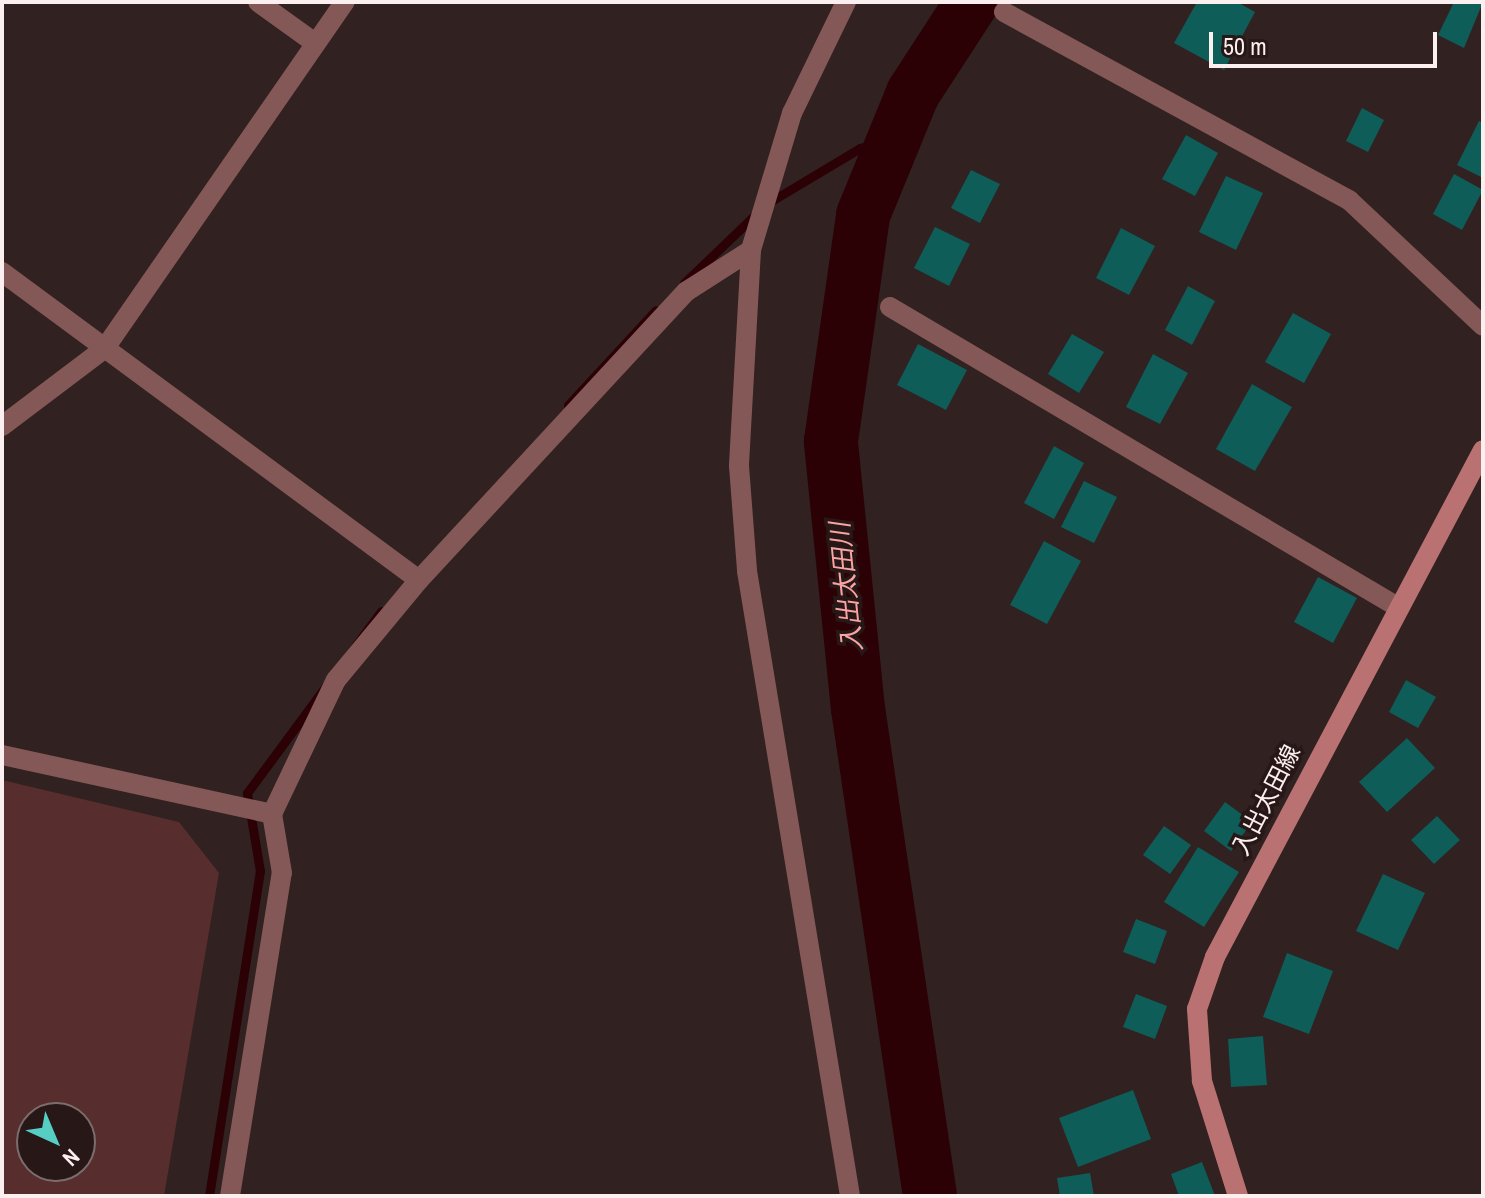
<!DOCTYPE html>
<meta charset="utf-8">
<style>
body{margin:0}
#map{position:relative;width:1485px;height:1198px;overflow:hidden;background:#312120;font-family:"Archivo Narrow","Noto Sans JP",sans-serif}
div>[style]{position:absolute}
.green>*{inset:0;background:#572d2d}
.stream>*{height:9px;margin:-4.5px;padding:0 4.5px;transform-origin:4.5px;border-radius:4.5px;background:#2c0105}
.river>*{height:54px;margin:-27px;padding:0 27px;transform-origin:27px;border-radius:27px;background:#2c0105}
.building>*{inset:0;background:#0e5d58}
.street>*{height:20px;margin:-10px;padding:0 10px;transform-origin:10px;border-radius:10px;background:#845856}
.secondary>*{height:20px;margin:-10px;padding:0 10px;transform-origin:10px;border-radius:10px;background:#b97271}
span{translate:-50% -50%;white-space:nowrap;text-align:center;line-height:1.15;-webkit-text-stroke:7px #271717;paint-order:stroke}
.street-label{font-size:24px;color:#fbefef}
.water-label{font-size:26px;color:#f9a4a2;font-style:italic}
.frame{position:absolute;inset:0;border:4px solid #fbefef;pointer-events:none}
.north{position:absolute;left:16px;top:1102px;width:80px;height:80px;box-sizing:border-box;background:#271717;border:2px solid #7c6d6d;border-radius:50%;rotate:136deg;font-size:22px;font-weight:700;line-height:32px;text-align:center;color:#fbefef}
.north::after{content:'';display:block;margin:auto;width:28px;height:36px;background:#56cec4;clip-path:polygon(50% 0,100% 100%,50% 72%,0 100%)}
.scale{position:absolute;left:1209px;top:32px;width:228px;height:36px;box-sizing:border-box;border:4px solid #fbefef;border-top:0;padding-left:10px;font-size:24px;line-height:28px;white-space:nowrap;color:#fbefef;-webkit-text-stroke:6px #271717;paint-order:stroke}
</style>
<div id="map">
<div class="green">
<i style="clip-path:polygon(evenodd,2px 780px,179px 822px,219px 873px,164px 1196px,2px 1196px,2px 780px,32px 1118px,80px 1118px,80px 1166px,32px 1166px,32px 1118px)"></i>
</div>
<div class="stream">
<i style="left:768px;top:203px;width:107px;rotate:-30.9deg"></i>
<i style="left:860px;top:148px;width:33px;rotate:-12deg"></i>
<i style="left:684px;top:283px;width:101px;rotate:-43.8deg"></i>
<i style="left:568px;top:405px;width:129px;rotate:-47.2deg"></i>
<i style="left:209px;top:1196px;width:329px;rotate:-81.1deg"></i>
<i style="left:260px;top:871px;width:79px;rotate:-99.5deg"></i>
<i style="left:247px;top:793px;width:226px;rotate:-53.6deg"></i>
</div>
<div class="river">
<i style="left:930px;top:1196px;width:492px;rotate:-98.4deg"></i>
<i style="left:858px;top:709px;width:269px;rotate:-95.8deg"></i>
<i style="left:831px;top:441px;width:228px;rotate:-81.9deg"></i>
<i style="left:863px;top:215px;width:132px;rotate:-67.7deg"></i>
<i style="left:913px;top:93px;width:108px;rotate:-57deg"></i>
</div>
<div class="building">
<i style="clip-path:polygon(1197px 2px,1237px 2px,1255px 12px,1224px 70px,1174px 43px)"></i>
<i style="clip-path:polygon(1454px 2px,1483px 2px,1464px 48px,1438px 35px)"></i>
<i style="clip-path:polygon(1362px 108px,1384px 120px,1368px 152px,1346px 141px)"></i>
<i style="clip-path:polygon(1479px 121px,1483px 123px,1483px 178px,1457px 165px)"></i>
<i style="clip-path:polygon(1186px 135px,1218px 153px,1195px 196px,1162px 179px)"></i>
<i style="clip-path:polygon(971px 170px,1000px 184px,980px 223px,951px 208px)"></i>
<i style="clip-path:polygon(1454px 174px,1483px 190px,1462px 230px,1433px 214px)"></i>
<i style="clip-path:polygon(1226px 176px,1263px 193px,1236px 250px,1199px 232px)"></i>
<i style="clip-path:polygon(935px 227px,970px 244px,949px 286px,914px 268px)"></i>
<i style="clip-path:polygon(1121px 228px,1155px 246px,1129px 295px,1096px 278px)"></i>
<i style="clip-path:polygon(1188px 286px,1215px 301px,1192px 345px,1165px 330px)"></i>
<i style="clip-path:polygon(1293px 313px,1331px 334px,1304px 383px,1265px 362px)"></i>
<i style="clip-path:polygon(1072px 334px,1104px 352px,1079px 393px,1048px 374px)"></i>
<i style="clip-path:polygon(918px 344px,967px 370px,946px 410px,897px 385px)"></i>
<i style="clip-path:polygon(1153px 354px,1188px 373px,1160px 424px,1126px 407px)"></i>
<i style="clip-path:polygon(1252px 384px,1292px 407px,1255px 471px,1216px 449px)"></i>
<i style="clip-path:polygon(1054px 446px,1084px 463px,1054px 519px,1024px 503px)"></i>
<i style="clip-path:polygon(1084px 481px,1117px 497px,1094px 543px,1061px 527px)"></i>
<i style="clip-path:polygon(1044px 541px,1081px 561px,1047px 624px,1010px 605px)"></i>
<i style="clip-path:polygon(1318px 577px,1357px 598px,1333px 643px,1294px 622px)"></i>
<i style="clip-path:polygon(1406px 680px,1436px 697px,1418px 728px,1389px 712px)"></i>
<i style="clip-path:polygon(1407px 738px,1435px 768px,1387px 812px,1359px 782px)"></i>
<i style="clip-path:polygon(1225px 802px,1252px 822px,1231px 851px,1204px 831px)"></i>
<i style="clip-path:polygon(1437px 816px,1460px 840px,1434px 864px,1411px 840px)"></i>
<i style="clip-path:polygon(1164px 826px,1191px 845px,1170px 874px,1143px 855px)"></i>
<i style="clip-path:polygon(1198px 847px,1239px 872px,1204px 927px,1164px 902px)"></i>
<i style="clip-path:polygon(1383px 874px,1425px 893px,1398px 950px,1356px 931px)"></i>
<i style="clip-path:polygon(1136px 919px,1167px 931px,1155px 964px,1123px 952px)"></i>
<i style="clip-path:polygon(1287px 953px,1333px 971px,1309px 1034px,1263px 1017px)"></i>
<i style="clip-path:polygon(1136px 994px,1167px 1006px,1155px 1039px,1123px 1027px)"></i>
<i style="clip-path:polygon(1263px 1036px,1267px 1085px,1231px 1087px,1228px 1039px)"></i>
<i style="clip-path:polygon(1133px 1090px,1151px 1139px,1078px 1167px,1059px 1118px)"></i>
<i style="clip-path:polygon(1202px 1162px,1215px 1196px,1179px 1196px,1171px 1174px)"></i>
<i style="clip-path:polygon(1090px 1173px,1094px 1196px,1060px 1196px,1057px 1178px)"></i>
</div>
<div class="street">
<i style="left:258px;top:2px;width:70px;rotate:35.7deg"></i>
<i style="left:846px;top:2px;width:123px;rotate:115.9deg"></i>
<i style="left:792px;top:113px;width:143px;rotate:106.7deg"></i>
<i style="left:751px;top:250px;width:216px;rotate:93.2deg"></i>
<i style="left:739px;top:466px;width:105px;rotate:85.6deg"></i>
<i style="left:747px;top:571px;width:633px;rotate:80.64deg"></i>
<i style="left:1004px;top:12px;width:393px;rotate:28.6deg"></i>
<i style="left:1349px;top:200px;width:184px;rotate:43.2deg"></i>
<i style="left:2px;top:272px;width:518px;rotate:36.45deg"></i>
<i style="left:890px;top:307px;width:588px;rotate:30.58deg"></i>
<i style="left:2px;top:426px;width:129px;rotate:-37.1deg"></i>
<i style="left:105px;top:348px;width:421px;rotate:-55.3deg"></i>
<i style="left:2px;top:755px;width:276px;rotate:12.3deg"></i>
<i style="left:272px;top:814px;width:148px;rotate:-64.5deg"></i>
<i style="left:336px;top:680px;width:130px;rotate:-50.3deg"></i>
<i style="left:419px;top:580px;width:394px;rotate:-47.2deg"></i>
<i style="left:687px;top:291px;width:76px;rotate:-32.6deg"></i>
<i style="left:230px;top:1196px;width:327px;rotate:-80.9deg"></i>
<i style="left:282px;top:873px;width:60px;rotate:-99.6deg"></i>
</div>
<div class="secondary">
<i style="left:1238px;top:1196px;width:121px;rotate:-107.4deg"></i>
<i style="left:1202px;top:1081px;width:72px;rotate:-94deg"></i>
<i style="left:1197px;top:1009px;width:55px;rotate:-70.9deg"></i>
<i style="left:1215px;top:957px;width:573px;rotate:-62.14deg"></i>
</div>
<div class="street-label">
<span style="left:1266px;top:800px;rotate:-63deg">入出太田線</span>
</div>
<div class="water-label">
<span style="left:846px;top:587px;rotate:-96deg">入出太田川</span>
</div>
<div class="frame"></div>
<div class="north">N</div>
<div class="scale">50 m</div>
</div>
